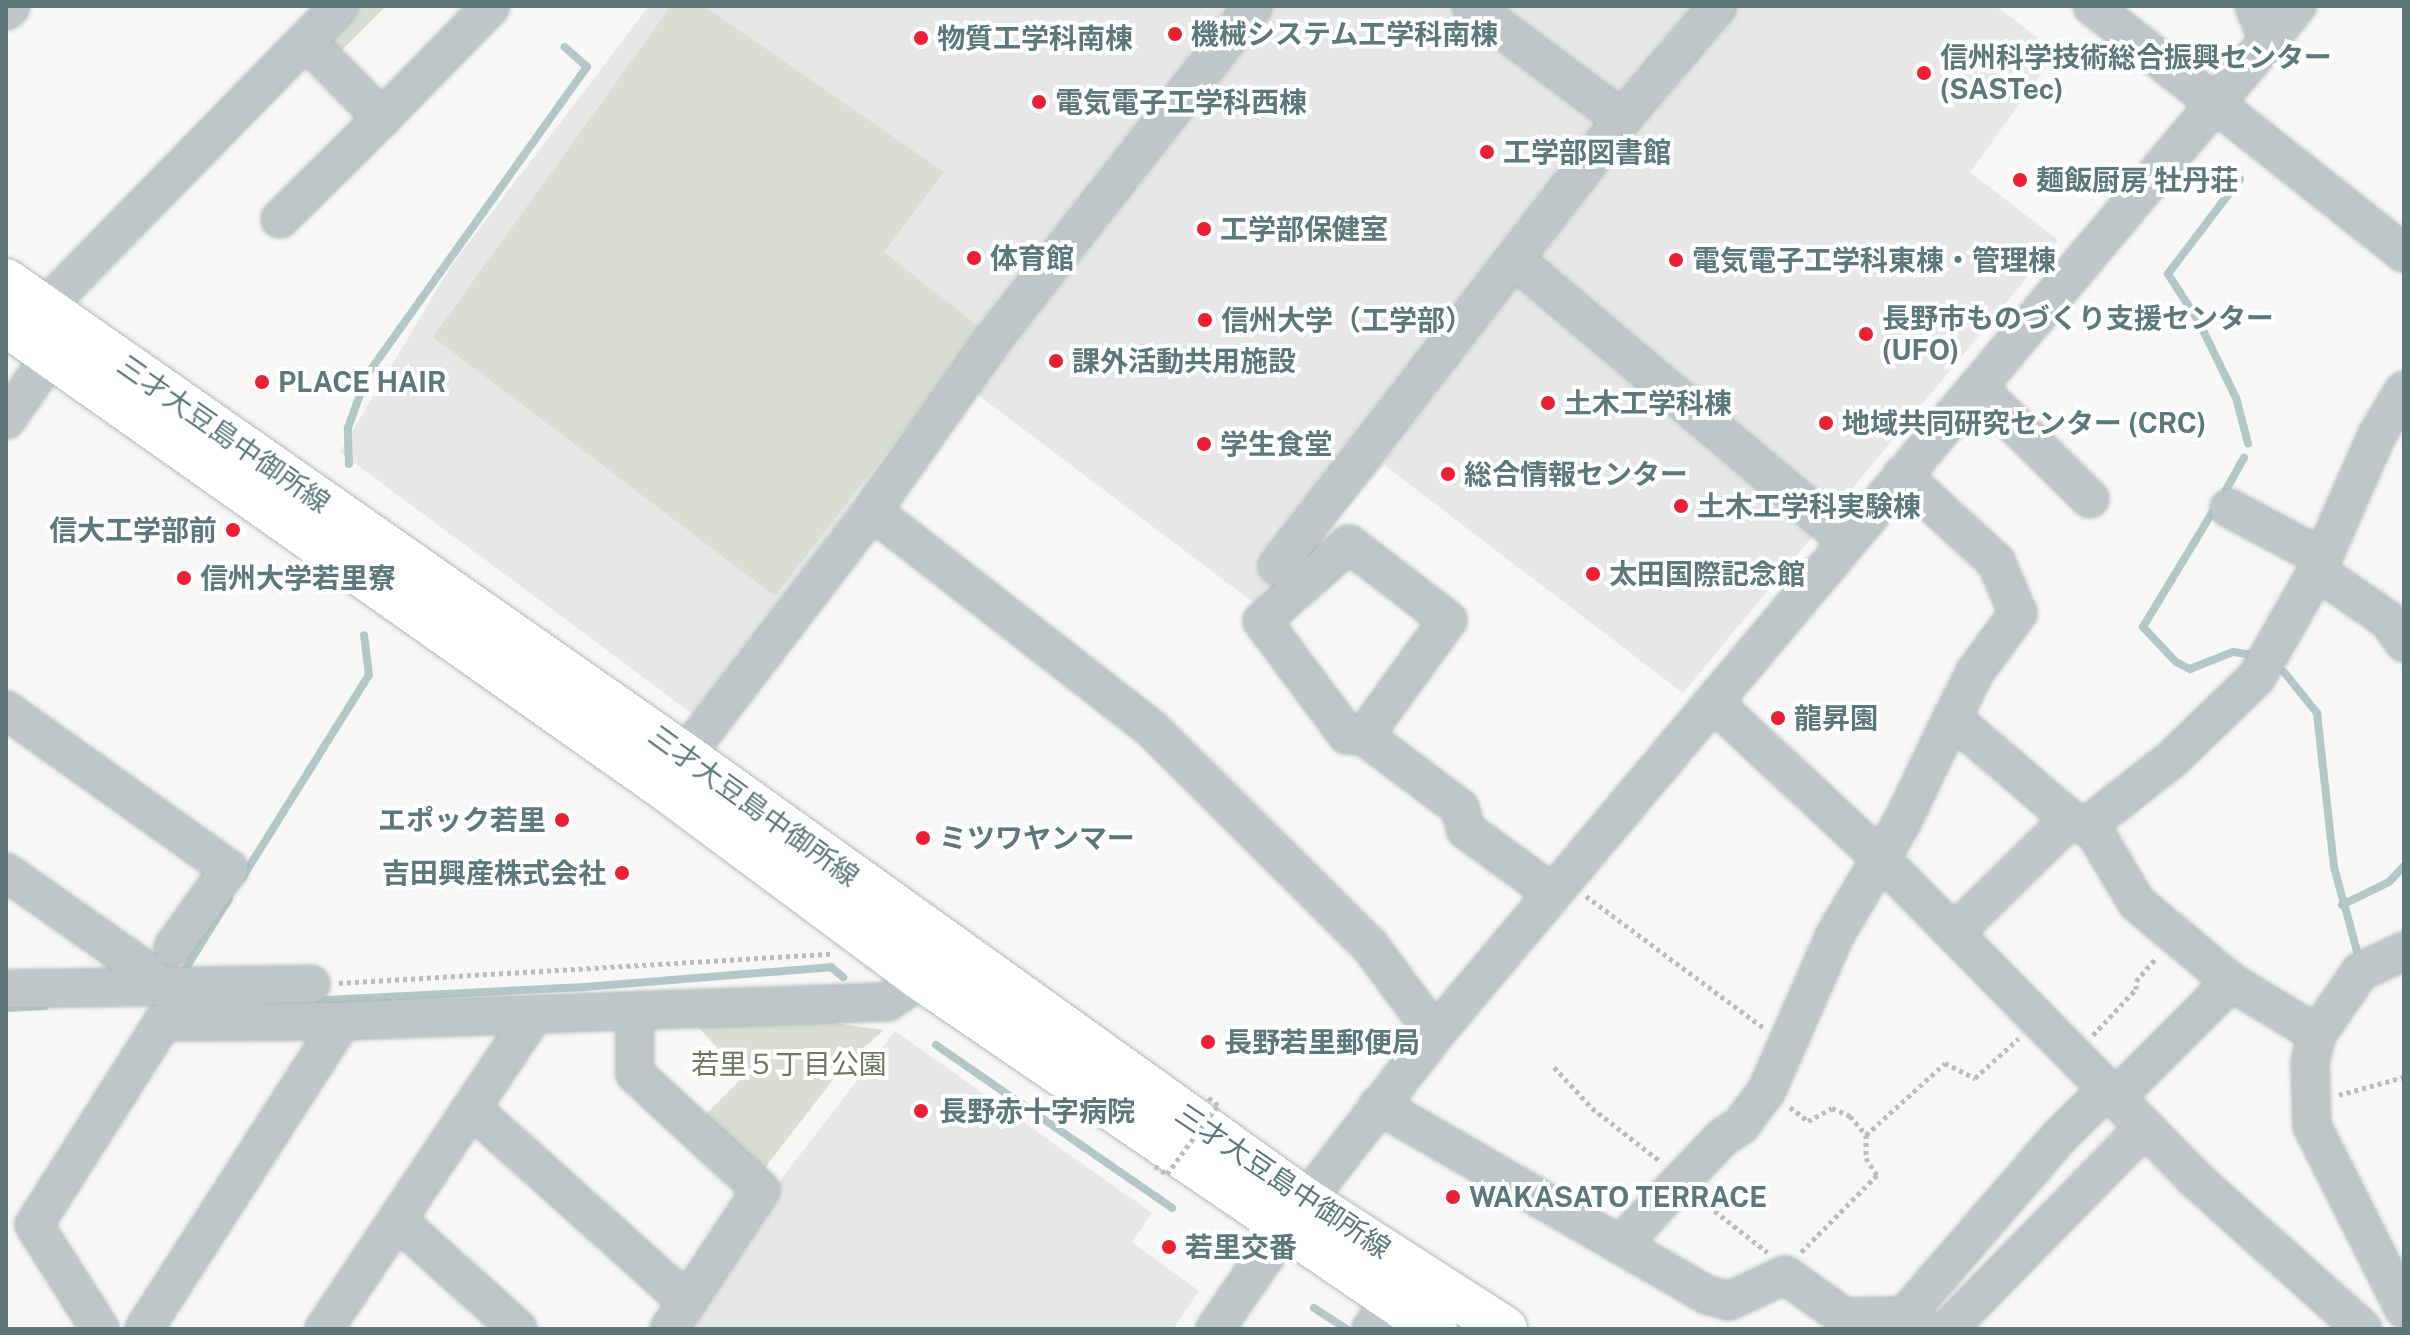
<!DOCTYPE html>
<meta charset="utf-8">
<style>
body{margin:0}
#map{position:relative;width:2410px;height:1335px;overflow:hidden;background:#f8f7f5;font-family:"Public Sans","Noto Sans JP",sans-serif}
div>[style]{position:absolute}
.built>*{inset:0;background:#e6e7e6}
.green>*{inset:0;background:#daddd3}
.stream>*{height:8px;margin:-4px;padding:0 4px;transform-origin:4px;border-radius:4px;background:#b3c8c6}
.path>*{height:5px;margin-top:-2.5px;transform-origin:0;background:repeating-linear-gradient(90deg,#b8bebf 0 4px,transparent 0 8px)}
.roads{filter:drop-shadow(0 0 2px #afb9ba) drop-shadow(0 0 2px #afb9ba)}
.minor>*{height:36px;margin:-18px;padding:0 18px;transform-origin:18px;border-radius:18px;background:#bec6c7}
.major>*{height:44px;margin:-22px;padding:0 22px;transform-origin:22px;border-radius:22px;background:#fff}
.path-bridge>*{height:5px;margin-top:-2.5px;transform-origin:0;background:repeating-linear-gradient(90deg,#b8bebf 0 4px,transparent 0 8px)}
.dots>*{width:22px;height:22px;translate:-50% -50%;box-sizing:border-box;border:4px solid #fff;border-radius:50%}
span{translate:-50% -50%;white-space:nowrap;text-align:center;line-height:1.15;-webkit-text-stroke:8px #fff;paint-order:stroke}
.poi-label{font-size:28px;color:#5d787b;font-weight:700}
.left{translate:0 -50%;text-align:left}
.right{translate:-100% -50%;text-align:right}
.street-label{font-size:28px;color:#5d787b}
.park-label{font-size:28px;color:#6d7960}
.frame{position:absolute;inset:0;border:8px solid #5d787b;pointer-events:none}
</style>
<div id="map">
<div class="built">
<i style="clip-path:polygon(649px 6px,1996px 6px,2057px 52px,1970px 172px,2058px 240px,1683px 693px,1384px 465px,1261px 608px,951px 375px,694px 715px,340px 452px,451px 266px)"></i>
<i style="clip-path:polygon(895px 1031px,1152px 1213px,1132px 1242px,1199px 1291px,1173px 1329px,681px 1329px,772px 1191px)"></i>
</div>
<div class="green">
<i style="clip-path:polygon(347px 6px,386px 6px,334px 58px,322px 34px)"></i>
<i style="clip-path:polygon(671px 6px,704px 6px,944px 172px,884px 252px,982px 329px,775px 596px,433px 337px)"></i>
<i style="clip-path:polygon(797px 1018px,884px 1030px,846px 1063px,760px 1174px,698px 1122px,744px 1076px,695px 1024px)"></i>
</div>
<div class="stream">
<i style="left:2240px;top:179px;width:119px;rotate:127.2deg"></i>
<i style="left:2168px;top:274px;width:57px;rotate:57.1deg"></i>
<i style="left:2199px;top:322px;width:85px;rotate:64deg"></i>
<i style="left:2236px;top:398px;width:47px;rotate:75.1deg"></i>
<i style="left:349px;top:464px;width:36px;rotate:-92deg"></i>
<i style="left:348px;top:428px;width:56px;rotate:-70.3deg"></i>
<i style="left:367px;top:375px;width:379px;rotate:-54.5deg"></i>
<i style="left:587px;top:67px;width:30px;rotate:-138deg"></i>
<i style="left:2226px;top:490px;width:37px;rotate:-61deg"></i>
<i style="left:2212px;top:513px;width:133px;rotate:121.2deg"></i>
<i style="left:2143px;top:627px;width:48px;rotate:46.7deg"></i>
<i style="left:2176px;top:662px;width:16px;rotate:27deg"></i>
<i style="left:2190px;top:669px;width:46px;rotate:-21.6deg"></i>
<i style="left:2233px;top:652px;width:21px;rotate:8deg"></i>
<i style="left:2284px;top:672px;width:53px;rotate:51.2deg"></i>
<i style="left:2317px;top:713px;width:155px;rotate:83.7deg"></i>
<i style="left:2334px;top:867px;width:87px;rotate:74.7deg"></i>
<i style="left:242px;top:878px;width:239px;rotate:-58deg"></i>
<i style="left:369px;top:675px;width:40px;rotate:-97.1deg"></i>
<i style="left:2342px;top:905px;width:52px;rotate:-26.1deg"></i>
<i style="left:2389px;top:882px;width:22px;rotate:-47deg"></i>
<i style="left:181px;top:976px;width:91px;rotate:-58.1deg"></i>
<i style="left:307px;top:1001px;width:278px;rotate:-2.9deg"></i>
<i style="left:585px;top:987px;width:247px;rotate:-4.6deg"></i>
<i style="left:831px;top:967px;width:16px;rotate:40deg"></i>
<i style="left:6px;top:1008px;width:39px;rotate:-3deg"></i>
<i style="left:936px;top:1045px;width:287px;rotate:34.6deg"></i>
<i style="left:1314px;top:1308px;width:38px;rotate:33deg"></i>
</div>
<div class="path">
<i style="left:1586px;top:896px;width:222px;rotate:36.6deg"></i>
<i style="left:339px;top:983px;width:493px;rotate:-3.4deg"></i>
<i style="left:2093px;top:1035px;width:63px;rotate:-46.9deg"></i>
<i style="left:2136px;top:989px;width:8px;rotate:-90deg"></i>
<i style="left:2136px;top:981px;width:30px;rotate:-49deg"></i>
<i style="left:1554px;top:1067px;width:56px;rotate:47.2deg"></i>
<i style="left:1592px;top:1108px;width:88px;rotate:38deg"></i>
<i style="left:2339px;top:1095px;width:67px;rotate:-15.5deg"></i>
<i style="left:1790px;top:1107px;width:23px;rotate:38deg"></i>
<i style="left:1808px;top:1121px;width:27px;rotate:-28deg"></i>
<i style="left:1832px;top:1108px;width:20px;rotate:24deg"></i>
<i style="left:1850px;top:1116px;width:25px;rotate:50deg"></i>
<i style="left:1866px;top:1135px;width:23px;rotate:90deg"></i>
<i style="left:1866px;top:1158px;width:20px;rotate:57deg"></i>
<i style="left:1877px;top:1175px;width:108px;rotate:134.6deg"></i>
<i style="left:1866px;top:1135px;width:107px;rotate:-42.3deg"></i>
<i style="left:1945px;top:1063px;width:34px;rotate:27deg"></i>
<i style="left:1975px;top:1078px;width:59px;rotate:-42.3deg"></i>
<i style="left:1702px;top:1201px;width:83px;rotate:38.1deg"></i>
</div>
<div class="roads">
<div class="minor">
<i style="left:1471px;top:6px;width:189px;rotate:36.8deg"></i>
<i style="left:2092px;top:6px;width:398px;rotate:38.4deg"></i>
<i style="left:2254px;top:6px;width:38px;rotate:68deg"></i>
<i style="left:6px;top:11px;width:7px;rotate:-45deg"></i>
<i style="left:307px;top:42px;width:107px;rotate:45.4deg"></i>
<i style="left:382px;top:118px;width:156px;rotate:-45.8deg"></i>
<i style="left:280px;top:219px;width:144px;rotate:-44.7deg"></i>
<i style="left:1515px;top:260px;width:432px;rotate:40.2deg"></i>
<i style="left:27px;top:326px;width:447px;rotate:-45.7deg"></i>
<i style="left:1977px;top:387px;width:159px;rotate:44.7deg"></i>
<i style="left:6px;top:420px;width:106px;rotate:-55deg"></i>
<i style="left:1902px;top:475px;width:128px;rotate:42.8deg"></i>
<i style="left:1996px;top:562px;width:56px;rotate:66.7deg"></i>
<i style="left:2018px;top:613px;width:73px;rotate:126.1deg"></i>
<i style="left:1975px;top:672px;width:51px;rotate:116.6deg"></i>
<i style="left:2229px;top:508px;width:106px;rotate:28deg"></i>
<i style="left:872px;top:511px;width:355px;rotate:37.9deg"></i>
<i style="left:1152px;top:729px;width:308px;rotate:44.9deg"></i>
<i style="left:1370px;top:946px;width:109px;rotate:53.5deg"></i>
<i style="left:1277px;top:566px;width:565px;rotate:-52.34deg"></i>
<i style="left:1622px;top:119px;width:148px;rotate:-49.7deg"></i>
<i style="left:2317px;top:571px;width:86px;rotate:34.6deg"></i>
<i style="left:2388px;top:620px;width:28px;rotate:55deg"></i>
<i style="left:1714px;top:703px;width:227px;rotate:43deg"></i>
<i style="left:1880px;top:858px;width:450px;rotate:45.5deg"></i>
<i style="left:2195px;top:1179px;width:225px;rotate:41.8deg"></i>
<i style="left:6px;top:710px;width:274px;rotate:35.5deg"></i>
<i style="left:229px;top:869px;width:96px;rotate:125.7deg"></i>
<i style="left:1364px;top:736px;width:143px;rotate:-54.1deg"></i>
<i style="left:1448px;top:620px;width:125px;rotate:-142.5deg"></i>
<i style="left:1349px;top:544px;width:116px;rotate:138.5deg"></i>
<i style="left:1262px;top:621px;width:142px;rotate:53.3deg"></i>
<i style="left:1347px;top:735px;width:17px;rotate:3deg"></i>
<i style="left:1364px;top:736px;width:120px;rotate:36.9deg"></i>
<i style="left:1460px;top:808px;width:23px;rotate:75deg"></i>
<i style="left:1466px;top:830px;width:105px;rotate:36.1deg"></i>
<i style="left:668px;top:778px;width:336px;rotate:-52.6deg"></i>
<i style="left:872px;top:511px;width:212px;rotate:-54.8deg"></i>
<i style="left:994px;top:338px;width:421px;rotate:-52deg"></i>
<i style="left:2088px;top:825px;width:107px;rotate:-38.2deg"></i>
<i style="left:2172px;top:759px;width:117px;rotate:-44deg"></i>
<i style="left:2256px;top:678px;width:123px;rotate:-60.3deg"></i>
<i style="left:2317px;top:571px;width:149px;rotate:-66.2deg"></i>
<i style="left:2377px;top:435px;width:52px;rotate:-59deg"></i>
<i style="left:6px;top:872px;width:172px;rotate:35.1deg"></i>
<i style="left:147px;top:971px;width:18px;rotate:56deg"></i>
<i style="left:1954px;top:933px;width:163px;rotate:-44.5deg"></i>
<i style="left:2404px;top:951px;width:49px;rotate:154.5deg"></i>
<i style="left:2360px;top:972px;width:75px;rotate:124.7deg"></i>
<i style="left:2317px;top:1034px;width:30px;rotate:104deg"></i>
<i style="left:2310px;top:1063px;width:63px;rotate:88.2deg"></i>
<i style="left:2312px;top:1126px;width:205px;rotate:63.3deg"></i>
<i style="left:6px;top:989px;width:305px;rotate:-0.9deg"></i>
<i style="left:635px;top:1012px;width:62px;rotate:90deg"></i>
<i style="left:635px;top:1074px;width:171px;rotate:42.6deg"></i>
<i style="left:761px;top:1190px;width:167px;rotate:123.5deg"></i>
<i style="left:2116px;top:1097px;width:163px;rotate:-45deg"></i>
<i style="left:1378px;top:1105px;width:380px;rotate:30deg"></i>
<i style="left:1707px;top:1295px;width:23px;rotate:15deg"></i>
<i style="left:1729px;top:1301px;width:62px;rotate:-24.9deg"></i>
<i style="left:1785px;top:1275px;width:72px;rotate:35.4deg"></i>
<i style="left:1844px;top:1317px;width:49px;rotate:-1.2deg"></i>
<i style="left:1893px;top:1316px;width:33px;rotate:23deg"></i>
<i style="left:471px;top:1108px;width:290px;rotate:41.9deg"></i>
<i style="left:397px;top:1220px;width:163px;rotate:42deg"></i>
<i style="left:1620px;top:1245px;width:148px;rotate:-46.4deg"></i>
<i style="left:1722px;top:1138px;width:23px;rotate:-34deg"></i>
<i style="left:1741px;top:1125px;width:44px;rotate:-53.4deg"></i>
<i style="left:1767px;top:1090px;width:169px;rotate:-66.3deg"></i>
<i style="left:1835px;top:935px;width:129px;rotate:-59.3deg"></i>
<i style="left:1901px;top:824px;width:118px;rotate:-64.3deg"></i>
<i style="left:1952px;top:718px;width:155px;rotate:40.6deg"></i>
<i style="left:2070px;top:819px;width:27px;rotate:27deg"></i>
<i style="left:2094px;top:831px;width:84px;rotate:59.2deg"></i>
<i style="left:2137px;top:903px;width:123px;rotate:40deg"></i>
<i style="left:2231px;top:982px;width:100px;rotate:31.2deg"></i>
<i style="left:1902px;top:1319px;width:240px;rotate:-49.2deg"></i>
<i style="left:2059px;top:1137px;width:69px;rotate:-44.4deg"></i>
<i style="left:100px;top:1329px;width:123px;rotate:-122.4deg"></i>
<i style="left:34px;top:1225px;width:241px;rotate:-57.6deg"></i>
<i style="left:163px;top:1022px;width:179px;rotate:-0.3deg"></i>
<i style="left:342px;top:1021px;width:545px;rotate:-2deg"></i>
<i style="left:887px;top:1002px;width:42px;rotate:-33.3deg"></i>
<i style="left:144px;top:1329px;width:366px;rotate:-57.3deg"></i>
<i style="left:324px;top:1329px;width:376px;rotate:-56.3deg"></i>
<i style="left:1215px;top:1329px;width:121px;rotate:-55.4deg"></i>
<i style="left:1284px;top:1229px;width:247px;rotate:-52.2deg"></i>
<i style="left:1435px;top:1034px;width:1342px;rotate:-50.02deg"></i>
<i style="left:1371px;top:1329px;width:36px;rotate:-56deg"></i>
<i style="left:1948px;top:1329px;width:282px;rotate:-45.7deg"></i>
</div>
<div class="major">
<i style="left:6px;top:281px;width:827px;rotate:34.96deg"></i>
<i style="left:684px;top:755px;width:764px;rotate:35.62deg"></i>
<i style="left:1305px;top:1200px;width:238px;rotate:32.8deg"></i>
<i style="left:6px;top:324px;width:802px;rotate:35.16deg"></i>
<i style="left:662px;top:786px;width:324px;rotate:36.6deg"></i>
<i style="left:922px;top:979px;width:621px;rotate:34.3deg"></i>
</div>
</div>
<div class="path-bridge">
<i style="left:1155px;top:1166px;width:14px;rotate:34deg"></i>
<i style="left:1167px;top:1174px;width:86px;rotate:-53.5deg"></i>
<i style="left:1218px;top:1105px;width:16px;rotate:-142deg"></i>
</div>
<div class="dots">
<i style="left:1175px;top:34px;background:#ed1f34"></i>
<i style="left:921px;top:38px;background:#ed1f34"></i>
<i style="left:1924px;top:73px;background:#ed1f34"></i>
<i style="left:1039px;top:102px;background:#ed1f34"></i>
<i style="left:1487px;top:152px;background:#ed1f34"></i>
<i style="left:2020px;top:180px;background:#ed1f34"></i>
<i style="left:1204px;top:229px;background:#ed1f34"></i>
<i style="left:974px;top:258px;background:#ed1f34"></i>
<i style="left:1676px;top:260px;background:#ed1f34"></i>
<i style="left:1205px;top:320px;background:#ed1f34"></i>
<i style="left:1866px;top:334px;background:#ed1f34"></i>
<i style="left:1056px;top:361px;background:#ed1f34"></i>
<i style="left:262px;top:382px;background:#ed1f34"></i>
<i style="left:1548px;top:403px;background:#ed1f34"></i>
<i style="left:1826px;top:423px;background:#ed1f34"></i>
<i style="left:1204px;top:444px;background:#ed1f34"></i>
<i style="left:1448px;top:474px;background:#ed1f34"></i>
<i style="left:1681px;top:506px;background:#ed1f34"></i>
<i style="left:233px;top:530px;background:#ed1f34"></i>
<i style="left:1593px;top:574px;background:#ed1f34"></i>
<i style="left:184px;top:578px;background:#ed1f34"></i>
<i style="left:1778px;top:718px;background:#ed1f34"></i>
<i style="left:562px;top:820px;background:#ed1f34"></i>
<i style="left:923px;top:838px;background:#ed1f34"></i>
<i style="left:622px;top:873px;background:#ed1f34"></i>
<i style="left:1208px;top:1042px;background:#ed1f34"></i>
<i style="left:921px;top:1111px;background:#ed1f34"></i>
<i style="left:1453px;top:1197px;background:#ed1f34"></i>
<i style="left:1169px;top:1247px;background:#ed1f34"></i>
</div>
<div class="poi-label">
<span class="left" style="left:1191px;top:34px">機械システム工学科南棟</span>
<span class="left" style="left:937px;top:38px">物質工学科南棟</span>
<span class="left" style="left:1940px;top:73px">信州科学技術総合振興センター<br>(SASTec)</span>
<span class="left" style="left:1055px;top:102px">電気電子工学科西棟</span>
<span class="left" style="left:1503px;top:152px">工学部図書館</span>
<span class="left" style="left:2036px;top:180px">麺飯厨房 牡丹荘</span>
<span class="left" style="left:1220px;top:229px">工学部保健室</span>
<span class="left" style="left:990px;top:258px">体育館</span>
<span class="left" style="left:1692px;top:260px">電気電子工学科東棟・管理棟</span>
<span class="left" style="left:1882px;top:334px">長野市ものづくり支援センター<br>(UFO)</span>
<span class="left" style="left:1221px;top:320px">信州大学（工学部）</span>
<span class="left" style="left:1072px;top:361px">課外活動共用施設</span>
<span class="left" style="left:278px;top:382px">PLACE HAIR</span>
<span class="left" style="left:1564px;top:403px">土木工学科棟</span>
<span class="left" style="left:1842px;top:423px">地域共同研究センター (CRC)</span>
<span class="left" style="left:1220px;top:444px">学生食堂</span>
<span class="left" style="left:1464px;top:474px">総合情報センター</span>
<span class="left" style="left:1697px;top:506px">土木工学科実験棟</span>
<span class="right" style="left:217px;top:530px">信大工学部前</span>
<span class="left" style="left:1609px;top:574px">太田国際記念館</span>
<span class="left" style="left:200px;top:578px">信州大学若里寮</span>
<span class="left" style="left:1794px;top:718px">龍昇園</span>
<span class="right" style="left:546px;top:820px">エポック若里</span>
<span class="left" style="left:939px;top:838px">ミツワヤンマー</span>
<span class="right" style="left:606px;top:873px">吉田興産株式会社</span>
<span class="left" style="left:1224px;top:1042px">長野若里郵便局</span>
<span class="left" style="left:939px;top:1111px">長野赤十字病院</span>
<span class="left" style="left:1469px;top:1197px">WAKASATO TERRACE</span>
<span class="left" style="left:1185px;top:1247px">若里交番</span>
</div>
<div class="street-label">
<span style="left:224px;top:434px;rotate:35deg">三才大豆島中御所線</span>
<span style="left:754px;top:806px;rotate:36deg">三才大豆島中御所線</span>
<span style="left:1283px;top:1181px;rotate:34deg">三才大豆島中御所線</span>
</div>
<div class="park-label">
<span style="left:789px;top:1064px">若里５丁目公園</span>
</div>
<div class="frame"></div>
</div>
